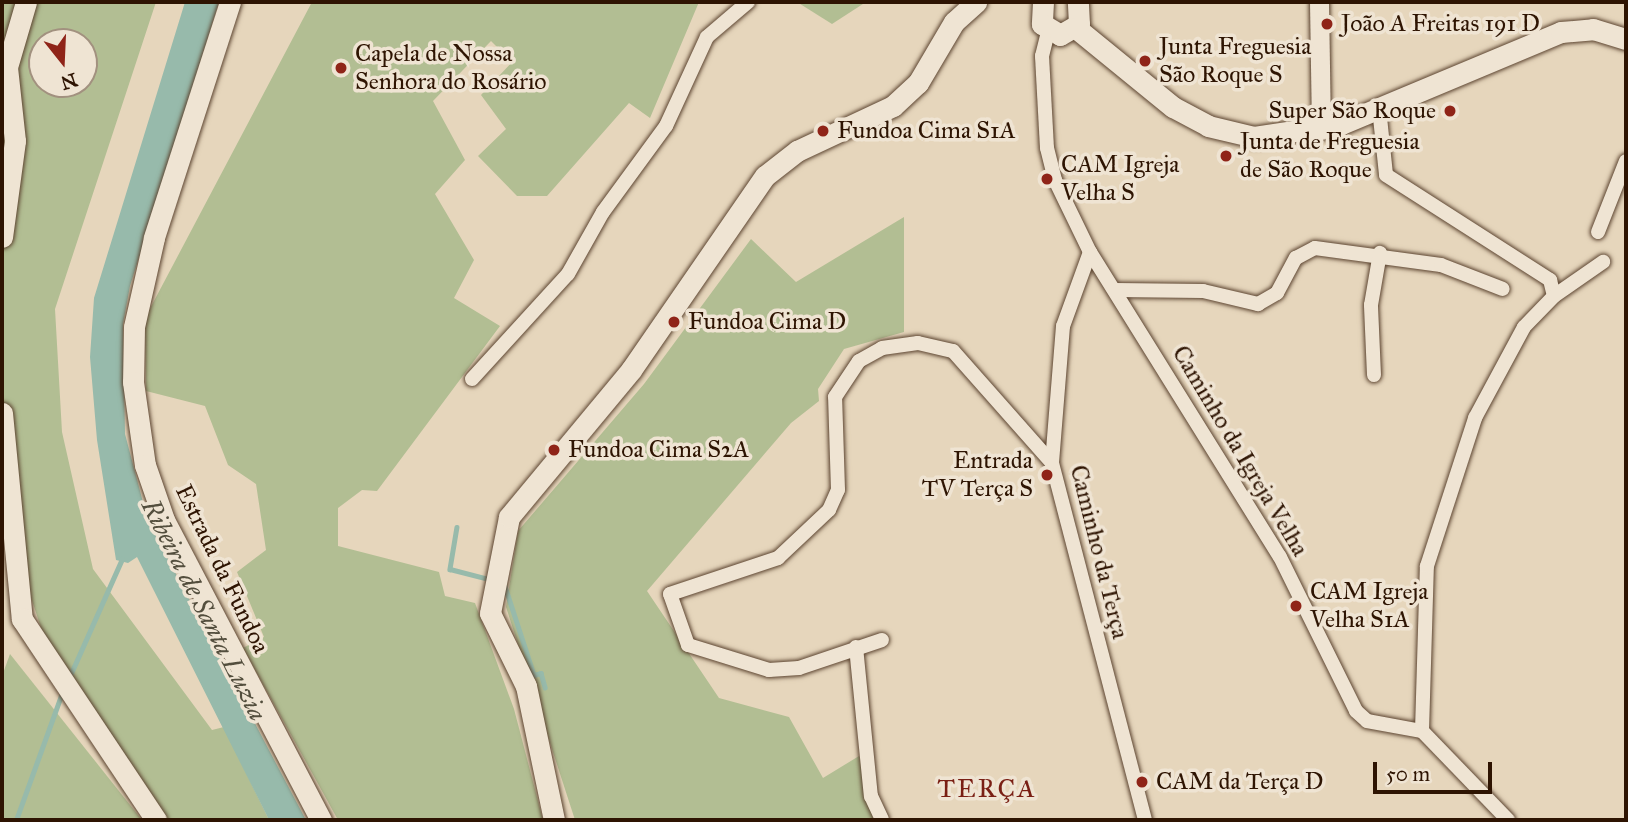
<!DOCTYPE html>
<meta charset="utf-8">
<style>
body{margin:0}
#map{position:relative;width:1628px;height:822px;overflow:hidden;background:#e6d6bc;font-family:"IM FELL Great Primer",serif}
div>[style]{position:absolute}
.green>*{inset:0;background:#b2be93}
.water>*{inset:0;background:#97baab}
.stream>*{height:4.5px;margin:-2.25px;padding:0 2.25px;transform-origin:2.25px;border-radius:2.25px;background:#97baab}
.roads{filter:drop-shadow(0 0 2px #5c4430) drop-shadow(0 0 2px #5c4430)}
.minor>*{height:14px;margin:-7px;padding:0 7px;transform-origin:7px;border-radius:7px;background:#efe4d3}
.tertiary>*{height:19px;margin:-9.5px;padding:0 9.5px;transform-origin:9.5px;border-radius:9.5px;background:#efe4d3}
.secondary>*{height:21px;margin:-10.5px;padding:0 10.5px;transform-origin:10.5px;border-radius:10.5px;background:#efe4d3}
.dots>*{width:19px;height:19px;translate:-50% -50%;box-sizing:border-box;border:4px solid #efe4d3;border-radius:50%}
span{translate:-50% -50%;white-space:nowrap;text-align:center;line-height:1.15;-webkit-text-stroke:7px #efe4d3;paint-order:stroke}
.poi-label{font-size:24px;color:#2e1402}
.left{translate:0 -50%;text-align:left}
.right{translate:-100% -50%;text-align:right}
.street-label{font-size:24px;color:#2e1402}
.water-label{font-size:26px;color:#534e3d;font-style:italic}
.neighbourhood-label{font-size:26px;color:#7a1f14;letter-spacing:2px}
.frame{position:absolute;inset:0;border:4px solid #2e1402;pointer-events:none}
.north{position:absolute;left:28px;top:28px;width:70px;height:70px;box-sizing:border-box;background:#efe4d3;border:2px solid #a2917f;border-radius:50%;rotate:162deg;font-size:19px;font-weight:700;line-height:28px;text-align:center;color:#2e1402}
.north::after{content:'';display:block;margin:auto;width:24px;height:32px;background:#8f2418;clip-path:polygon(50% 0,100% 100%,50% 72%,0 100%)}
.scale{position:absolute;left:1373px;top:762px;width:119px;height:32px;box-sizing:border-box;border:4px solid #2e1402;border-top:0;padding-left:9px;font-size:21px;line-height:24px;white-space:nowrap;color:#2e1402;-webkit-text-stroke:5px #efe4d3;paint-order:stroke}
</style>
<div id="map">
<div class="green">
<i style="clip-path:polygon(evenodd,2px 2px,156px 2px,55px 309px,62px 432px,93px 569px,212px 730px,224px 727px,269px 820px,166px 820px,154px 808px,43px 634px,21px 567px,2px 435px,2px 2px,42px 42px,84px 42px,84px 84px,42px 84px,42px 42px)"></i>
<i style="clip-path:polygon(312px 2px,699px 2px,650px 118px,629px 103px,547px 196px,517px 196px,478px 156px,506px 129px,481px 95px,512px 62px,491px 41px,433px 101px,465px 160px,435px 194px,474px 260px,454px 298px,500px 326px,377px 491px,362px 490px,338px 508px,338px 546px,439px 572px,445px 596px,475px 603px,514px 709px,543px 820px,338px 820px,243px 648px,264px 637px,237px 572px,266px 550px,256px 484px,228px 465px,205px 406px,146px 391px,145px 318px)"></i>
<i style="clip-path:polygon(797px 2px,866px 2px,832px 24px)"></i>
<i style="clip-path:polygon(904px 217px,904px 332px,844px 349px,818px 389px,819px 401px,791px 423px,647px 591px,719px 698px,789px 717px,823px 778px,859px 756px,873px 818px,575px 820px,506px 607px,518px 531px,644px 384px,751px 239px,796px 282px)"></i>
<i style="clip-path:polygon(10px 654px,142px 820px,2px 820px,2px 676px)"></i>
</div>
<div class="water">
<i style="clip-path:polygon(185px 2px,219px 2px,130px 286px,123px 324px,125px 434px,148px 521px,306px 820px,269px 820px,137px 557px,128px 563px,116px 560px,97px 440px,90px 357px,94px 298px)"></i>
</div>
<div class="stream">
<i style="left:457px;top:527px;width:43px;rotate:99.5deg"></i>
<i style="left:450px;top:569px;width:40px;rotate:14.4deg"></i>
<i style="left:504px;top:583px;width:97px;rotate:71.9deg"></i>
<i style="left:534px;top:675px;width:7px;rotate:-16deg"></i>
<i style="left:541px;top:673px;width:15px;rotate:74deg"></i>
<i style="left:69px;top:678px;width:130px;rotate:-66deg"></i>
<i style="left:16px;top:820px;width:135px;rotate:-70.1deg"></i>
</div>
<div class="roads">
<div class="minor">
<i style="left:1048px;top:32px;width:25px;rotate:104deg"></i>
<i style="left:1042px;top:56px;width:92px;rotate:86.9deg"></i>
<i style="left:1047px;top:148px;width:33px;rotate:76deg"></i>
<i style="left:1055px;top:180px;width:80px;rotate:64.1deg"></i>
<i style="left:1090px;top:252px;width:359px;rotate:58.1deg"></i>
<i style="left:1280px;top:557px;width:172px;rotate:63.7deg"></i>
<i style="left:1356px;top:711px;width:15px;rotate:42deg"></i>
<i style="left:1367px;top:721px;width:56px;rotate:10.3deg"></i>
<i style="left:1379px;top:108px;width:67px;rotate:84deg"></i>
<i style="left:1386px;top:175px;width:195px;rotate:32.6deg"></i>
<i style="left:1550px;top:280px;width:16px;rotate:76deg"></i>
<i style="left:1598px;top:232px;width:76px;rotate:-68.5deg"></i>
<i style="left:1090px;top:252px;width:79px;rotate:110deg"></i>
<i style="left:1063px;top:326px;width:137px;rotate:94.6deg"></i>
<i style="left:1052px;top:463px;width:369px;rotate:75.4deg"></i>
<i style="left:1115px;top:290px;width:88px;rotate:0.7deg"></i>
<i style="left:1203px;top:291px;width:57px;rotate:13.3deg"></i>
<i style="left:1258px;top:304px;width:22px;rotate:-30deg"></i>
<i style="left:1277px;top:293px;width:40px;rotate:-62deg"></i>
<i style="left:1296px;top:258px;width:21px;rotate:-28deg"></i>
<i style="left:1315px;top:248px;width:127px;rotate:7.7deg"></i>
<i style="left:1441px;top:265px;width:66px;rotate:21.2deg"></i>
<i style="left:1374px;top:375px;width:70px;rotate:-92.5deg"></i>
<i style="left:1371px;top:305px;width:53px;rotate:-80.2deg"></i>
<i style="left:472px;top:379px;width:142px;rotate:-47.6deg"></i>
<i style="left:568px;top:274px;width:71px;rotate:-60.6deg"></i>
<i style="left:603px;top:212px;width:107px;rotate:-53.8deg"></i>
<i style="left:666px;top:126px;width:98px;rotate:-65.3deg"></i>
<i style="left:707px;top:37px;width:54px;rotate:-40.5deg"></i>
<i style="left:882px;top:640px;width:88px;rotate:161.4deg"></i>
<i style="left:799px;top:668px;width:30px;rotate:176deg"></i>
<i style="left:769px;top:670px;width:85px;rotate:-162.8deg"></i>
<i style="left:688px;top:645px;width:54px;rotate:-109.4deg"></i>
<i style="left:670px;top:594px;width:114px;rotate:-18.4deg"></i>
<i style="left:778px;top:558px;width:70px;rotate:-43.3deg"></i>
<i style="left:829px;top:510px;width:22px;rotate:-66deg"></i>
<i style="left:838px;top:490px;width:93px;rotate:-91.8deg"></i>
<i style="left:835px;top:397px;width:43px;rotate:-56.3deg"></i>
<i style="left:859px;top:361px;width:26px;rotate:-29deg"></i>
<i style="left:882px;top:348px;width:36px;rotate:-8deg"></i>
<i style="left:918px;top:343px;width:36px;rotate:13deg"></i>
<i style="left:953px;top:351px;width:149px;rotate:48.5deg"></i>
<i style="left:856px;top:647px;width:150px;rotate:84.3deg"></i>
<i style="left:871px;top:796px;width:26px;rotate:65deg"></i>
<i style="left:1422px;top:731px;width:165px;rotate:-88.3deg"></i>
<i style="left:1427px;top:566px;width:156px;rotate:-72deg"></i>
<i style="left:1475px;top:418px;width:103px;rotate:-61.7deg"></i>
<i style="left:1524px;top:327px;width:43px;rotate:-45.9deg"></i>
<i style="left:1554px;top:296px;width:60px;rotate:-34.8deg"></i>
<i style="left:1422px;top:731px;width:124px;rotate:46deg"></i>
</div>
<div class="tertiary">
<i style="left:1319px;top:2px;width:128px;rotate:89.1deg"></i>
</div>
<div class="secondary">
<i style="left:230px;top:2px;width:248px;rotate:107.9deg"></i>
<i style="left:154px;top:238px;width:91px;rotate:102.7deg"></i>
<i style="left:134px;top:327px;width:55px;rotate:91deg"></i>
<i style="left:133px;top:382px;width:84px;rotate:81.8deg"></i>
<i style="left:145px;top:465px;width:58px;rotate:70.9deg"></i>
<i style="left:164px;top:520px;width:339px;rotate:62.4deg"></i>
<i style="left:1043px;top:2px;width:22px;rotate:93deg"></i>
<i style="left:1042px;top:24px;width:21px;rotate:31deg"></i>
<i style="left:1060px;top:35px;width:22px;rotate:-30deg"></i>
<i style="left:1079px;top:24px;width:22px;rotate:-93deg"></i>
<i style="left:1076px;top:28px;width:125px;rotate:39.2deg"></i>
<i style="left:1173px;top:107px;width:40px;rotate:28deg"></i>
<i style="left:1208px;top:126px;width:47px;rotate:13.4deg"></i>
<i style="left:1254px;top:137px;width:88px;rotate:-8.5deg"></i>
<i style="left:1341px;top:124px;width:238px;rotate:-22.7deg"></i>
<i style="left:1561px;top:32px;width:32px;rotate:-5deg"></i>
<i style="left:1593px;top:29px;width:34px;rotate:17deg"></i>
<i style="left:2px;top:237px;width:97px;rotate:-82.3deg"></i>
<i style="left:15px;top:141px;width:74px;rotate:-96.2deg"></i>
<i style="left:7px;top:67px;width:68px;rotate:-73.7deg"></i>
<i style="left:2px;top:413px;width:207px;rotate:84.5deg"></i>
<i style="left:22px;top:619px;width:242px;rotate:56.3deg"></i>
<i style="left:554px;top:820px;width:137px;rotate:-101.8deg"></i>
<i style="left:526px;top:686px;width:81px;rotate:-116.3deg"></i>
<i style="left:490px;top:613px;width:98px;rotate:-78.8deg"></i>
<i style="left:509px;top:517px;width:191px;rotate:-50.3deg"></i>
<i style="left:631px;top:370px;width:236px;rotate:-55.4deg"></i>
<i style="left:765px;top:176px;width:41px;rotate:-38deg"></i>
<i style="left:797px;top:151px;width:106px;rotate:-25.1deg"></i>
<i style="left:893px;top:106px;width:34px;rotate:-43deg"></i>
<i style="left:918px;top:83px;width:71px;rotate:-59.5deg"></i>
<i style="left:954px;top:22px;width:30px;rotate:-42deg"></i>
</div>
</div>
<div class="dots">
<i style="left:1327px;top:24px;background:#8f2418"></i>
<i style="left:1145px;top:61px;background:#8f2418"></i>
<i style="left:341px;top:68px;background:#8f2418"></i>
<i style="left:1450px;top:111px;background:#8f2418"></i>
<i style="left:823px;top:131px;background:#8f2418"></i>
<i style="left:1226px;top:156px;background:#8f2418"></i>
<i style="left:1047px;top:179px;background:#8f2418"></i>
<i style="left:674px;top:322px;background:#8f2418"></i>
<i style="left:554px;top:450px;background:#8f2418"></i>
<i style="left:1047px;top:475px;background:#8f2418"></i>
<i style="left:1296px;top:606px;background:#8f2418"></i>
<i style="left:1142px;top:782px;background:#8f2418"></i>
</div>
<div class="poi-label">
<span class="left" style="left:1341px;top:24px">João A Freitas 191 D</span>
<span class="left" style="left:1159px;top:61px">Junta Freguesia<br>São Roque S</span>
<span class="left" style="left:355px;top:68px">Capela de Nossa<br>Senhora do Rosário</span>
<span class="right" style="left:1436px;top:111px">Super São Roque</span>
<span class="left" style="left:837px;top:131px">Fundoa Cima S1A</span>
<span class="left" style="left:1240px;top:156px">Junta de Freguesia<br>de São Roque</span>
<span class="left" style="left:1061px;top:179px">CAM Igreja<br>Velha S</span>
<span class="left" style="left:688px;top:322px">Fundoa Cima D</span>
<span class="left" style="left:568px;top:450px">Fundoa Cima S2A</span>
<span class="right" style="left:1033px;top:475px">Entrada<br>TV Terça S</span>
<span class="left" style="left:1310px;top:606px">CAM Igreja<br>Velha S1A</span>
<span class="left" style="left:1156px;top:782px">CAM da Terça D</span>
</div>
<div class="street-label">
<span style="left:1240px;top:451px;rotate:59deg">Caminho da Igreja Velha</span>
<span style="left:1099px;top:552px;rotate:76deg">Caminho da Terça</span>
<span style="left:222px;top:569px;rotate:64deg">Estrada da Fundoa</span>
</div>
<div class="water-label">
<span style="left:204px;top:610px;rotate:63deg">Ribeira de Santa Luzia</span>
</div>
<div class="neighbourhood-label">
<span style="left:987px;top:789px">TERÇA</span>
</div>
<div class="frame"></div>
<div class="north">N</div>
<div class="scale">50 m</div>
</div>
